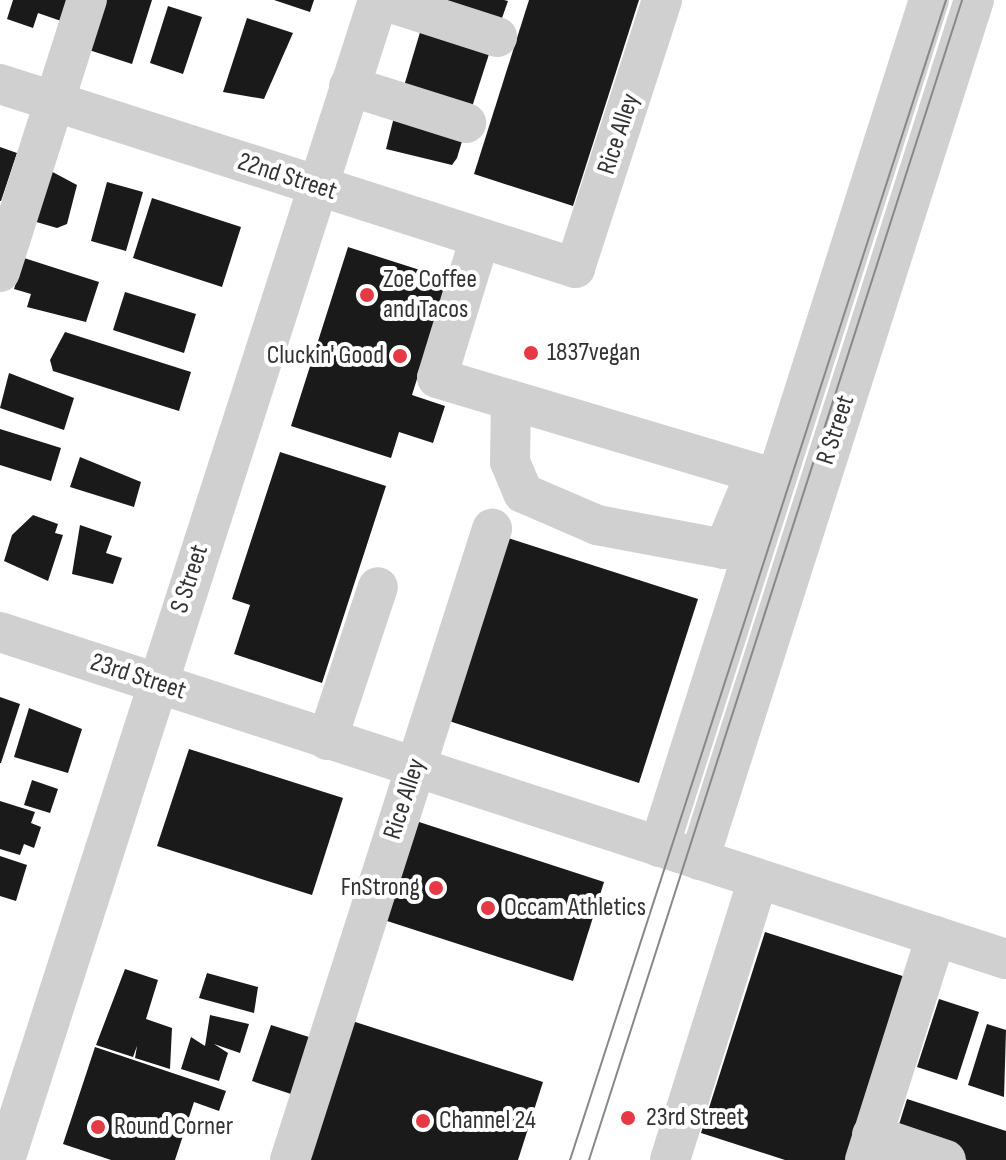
<!DOCTYPE html>
<style>
body{margin:0}
#map{position:relative;width:1006px;height:1160px;overflow:hidden;background:#fff;font-family:"Sofia Sans Condensed",sans-serif}
div>[style]{position:absolute}
.building>*{inset:0;background:#1a1a1a}
.minor>*{height:40px;margin:-20px;padding:0 20px;transform-origin:20px;border-radius:20px;background:#d0d0d0}
.tram>*{height:2px;margin:-1px;padding:0 1px;transform-origin:1px;border-radius:1px;background:#888}
.dots>*{width:22px;height:22px;translate:-50% -50%;box-sizing:border-box;border:4px solid #fff;border-radius:50%}
span{translate:-50% -50%;white-space:nowrap;text-align:center;line-height:1.15;-webkit-text-stroke:8px #fff;paint-order:stroke}
.street-label{font-size:26px;color:#333}
.poi-label{font-size:26px;color:#333}
.left{translate:0 -50%;text-align:left}
.right{translate:-100% -50%;text-align:right}
</style>
<div id="map">
<div class="building">
<i style="clip-path:polygon(13px 0,71px 0,64px 22px,38px 13px,33px 28px,7px 19px)"></i>
<i style="clip-path:polygon(101px 0,152px 0,132px 64px,89px 50px)"></i>
<i style="clip-path:polygon(274px 0,314px 0,310px 12px)"></i>
<i style="clip-path:polygon(438px 0,504px 0,508px 1px,501px 21px)"></i>
<i style="clip-path:polygon(529px 0,639px 0,573px 206px,474px 174px)"></i>
<i style="clip-path:polygon(168px 6px,202px 17px,183px 74px,150px 63px)"></i>
<i style="clip-path:polygon(247px 18px,293px 33px,264px 99px,223px 92px)"></i>
<i style="clip-path:polygon(421px 29px,490px 51px,472px 107px,404px 86px)"></i>
<i style="clip-path:polygon(394px 117px,463px 138px,457px 158px,452px 165px,386px 149px)"></i>
<i style="clip-path:polygon(0 147px,17px 153px,1px 201px,0 201px)"></i>
<i style="clip-path:polygon(47px 169px,77px 185px,67px 224px,57px 228px,33px 221px)"></i>
<i style="clip-path:polygon(107px 182px,143px 192px,126px 251px,91px 241px)"></i>
<i style="clip-path:polygon(152px 198px,241px 227px,222px 287px,133px 258px)"></i>
<i style="clip-path:polygon(348px 247px,448px 279px,412px 395px,445px 406px,433px 443px,399px 432px,391px 458px,291px 426px)"></i>
<i style="clip-path:polygon(24px 258px,99px 282px,86px 322px,27px 307px,31px 294px,14px 289px)"></i>
<i style="clip-path:polygon(125px 292px,196px 314px,184px 353px,113px 330px)"></i>
<i style="clip-path:polygon(65px 332px,191px 372px,179px 411px,53px 371px,50px 360px)"></i>
<i style="clip-path:polygon(9px 373px,74px 398px,64px 430px,0 408px)"></i>
<i style="clip-path:polygon(0 429px,61px 448px,51px 481px,0 465px)"></i>
<i style="clip-path:polygon(280px 452px,386px 486px,322px 683px,234px 654px,250px 605px,232px 599px)"></i>
<i style="clip-path:polygon(80px 457px,141px 482px,134px 507px,70px 487px)"></i>
<i style="clip-path:polygon(33px 515px,58px 524px,55px 533px,63px 535px,48px 581px,4px 561px,12px 535px)"></i>
<i style="clip-path:polygon(80px 525px,112px 536px,106px 553px,122px 558px,113px 584px,72px 574px)"></i>
<i style="clip-path:polygon(505px 537px,698px 599px,639px 783px,446px 720px)"></i>
<i style="clip-path:polygon(0 697px,20px 704px,1px 763px,0 763px)"></i>
<i style="clip-path:polygon(29px 708px,82px 729px,68px 773px,14px 757px)"></i>
<i style="clip-path:polygon(189px 749px,343px 798px,312px 895px,157px 846px)"></i>
<i style="clip-path:polygon(32px 780px,58px 789px,50px 813px,24px 805px)"></i>
<i style="clip-path:polygon(0 801px,35px 812px,31px 823px,41px 827px,34px 848px,24px 844px,20px 855px,0 849px)"></i>
<i style="clip-path:polygon(416px 821px,604px 882px,573px 981px,384px 920px)"></i>
<i style="clip-path:polygon(0 856px,27px 865px,16px 901px,0 896px)"></i>
<i style="clip-path:polygon(765px 932px,915px 980px,857px 1160px,785px 1160px,701px 1133px)"></i>
<i style="clip-path:polygon(125px 969px,158px 980px,146px 1019px,172px 1028px,170px 1069px,135px 1058px,137px 1046px,133px 1057px,96px 1045px)"></i>
<i style="clip-path:polygon(207px 973px,258px 987px,254px 1013px,199px 998px)"></i>
<i style="clip-path:polygon(939px 999px,979px 1012px,957px 1080px,917px 1067px)"></i>
<i style="clip-path:polygon(210px 1015px,249px 1024px,240px 1053px,214px 1044px,228px 1053px,219px 1081px,181px 1069px,191px 1037px,205px 1046px)"></i>
<i style="clip-path:polygon(349px 1020px,543px 1082px,518px 1160px,304px 1160px)"></i>
<i style="clip-path:polygon(987px 1024px,1006px 1030px,1004px 1097px,968px 1085px)"></i>
<i style="clip-path:polygon(271px 1025px,309px 1037px,291px 1094px,252px 1081px)"></i>
<i style="clip-path:polygon(95px 1047px,226px 1091px,219px 1111px,194px 1102px,175px 1160px,111px 1160px,63px 1144px)"></i>
<i style="clip-path:polygon(907px 1099px,1006px 1131px,1006px 1160px,967px 1160px,895px 1137px)"></i>
</div>
<div class="minor">
<i style="left:382px;top:0;width:121px;rotate:17.8deg"></i>
<i style="left:0;top:84px;width:604px;rotate:17.74deg"></i>
<i style="left:575px;top:268px;width:282px;rotate:-72deg"></i>
<i style="left:349px;top:86px;width:123px;rotate:17.5deg"></i>
<i style="left:480px;top:238px;width:146px;rotate:107.1deg"></i>
<i style="left:437px;top:378px;width:354px;rotate:16.6deg"></i>
<i style="left:0;top:272px;width:286px;rotate:-72.3deg"></i>
<i style="left:511px;top:400px;width:62px;rotate:90.9deg"></i>
<i style="left:510px;top:462px;width:34px;rotate:67deg"></i>
<i style="left:523px;top:493px;width:81px;rotate:23.4deg"></i>
<i style="left:597px;top:525px;width:129px;rotate:10.7deg"></i>
<i style="left:724px;top:549px;width:63px;rotate:-67.5deg"></i>
<i style="left:0;top:632px;width:1058px;rotate:18.01deg"></i>
<i style="left:327px;top:740px;width:161px;rotate:-71.6deg"></i>
<i style="left:659px;top:847px;width:889px;rotate:-72.32deg"></i>
<i style="left:699px;top:860px;width:903px;rotate:-72.27deg"></i>
<i style="left:872px;top:1135px;width:78px;rotate:18.7deg"></i>
<i style="left:5px;top:1160px;width:1218px;rotate:-72.17deg"></i>
<i style="left:290px;top:1160px;width:663px;rotate:-72.25deg"></i>
<i style="left:670px;top:1160px;width:294px;rotate:-72.6deg"></i>
<i style="left:865px;top:1160px;width:235px;rotate:-72.4deg"></i>
</div>
<div class="tram">
<i style="left:570px;top:1160px;width:1219px;rotate:-72.04deg"></i>
<i style="left:589px;top:1160px;width:1218px;rotate:-72.17deg"></i>
</div>
<div class="dots">
<i style="left:367px;top:295px;background:#e63946"></i>
<i style="left:531px;top:353px;background:#e63946"></i>
<i style="left:400px;top:356px;background:#e63946"></i>
<i style="left:436px;top:888px;background:#e63946"></i>
<i style="left:488px;top:908px;background:#e63946"></i>
<i style="left:628px;top:1118px;background:#e63946"></i>
<i style="left:423px;top:1121px;background:#e63946"></i>
<i style="left:98px;top:1127px;background:#e63946"></i>
</div>
<div class="street-label">
<span style="left:619px;top:134px;rotate:-72deg">Rice Alley</span>
<span style="left:287px;top:177px;rotate:18deg">22nd Street</span>
<span style="left:836px;top:430px;rotate:-72deg">R Street</span>
<span style="left:190px;top:579px;rotate:-72deg">S Street</span>
<span style="left:138px;top:677px;rotate:18deg">23rd Street</span>
<span style="left:405px;top:799px;rotate:-72deg">Rice Alley</span>
</div>
<div class="poi-label">
<span class="left" style="left:383px;top:295px">Zoe Coffee<br>and Tacos</span>
<span class="left" style="left:547px;top:353px">1837vegan</span>
<span class="right" style="left:384px;top:356px">Cluckin' Good</span>
<span class="right" style="left:420px;top:888px">FnStrong</span>
<span class="left" style="left:504px;top:908px">Occam Athletics</span>
<span class="left" style="left:646px;top:1118px">23rd Street</span>
<span class="left" style="left:439px;top:1121px">Channel 24</span>
<span class="left" style="left:114px;top:1127px">Round Corner</span>
</div>
</div>
